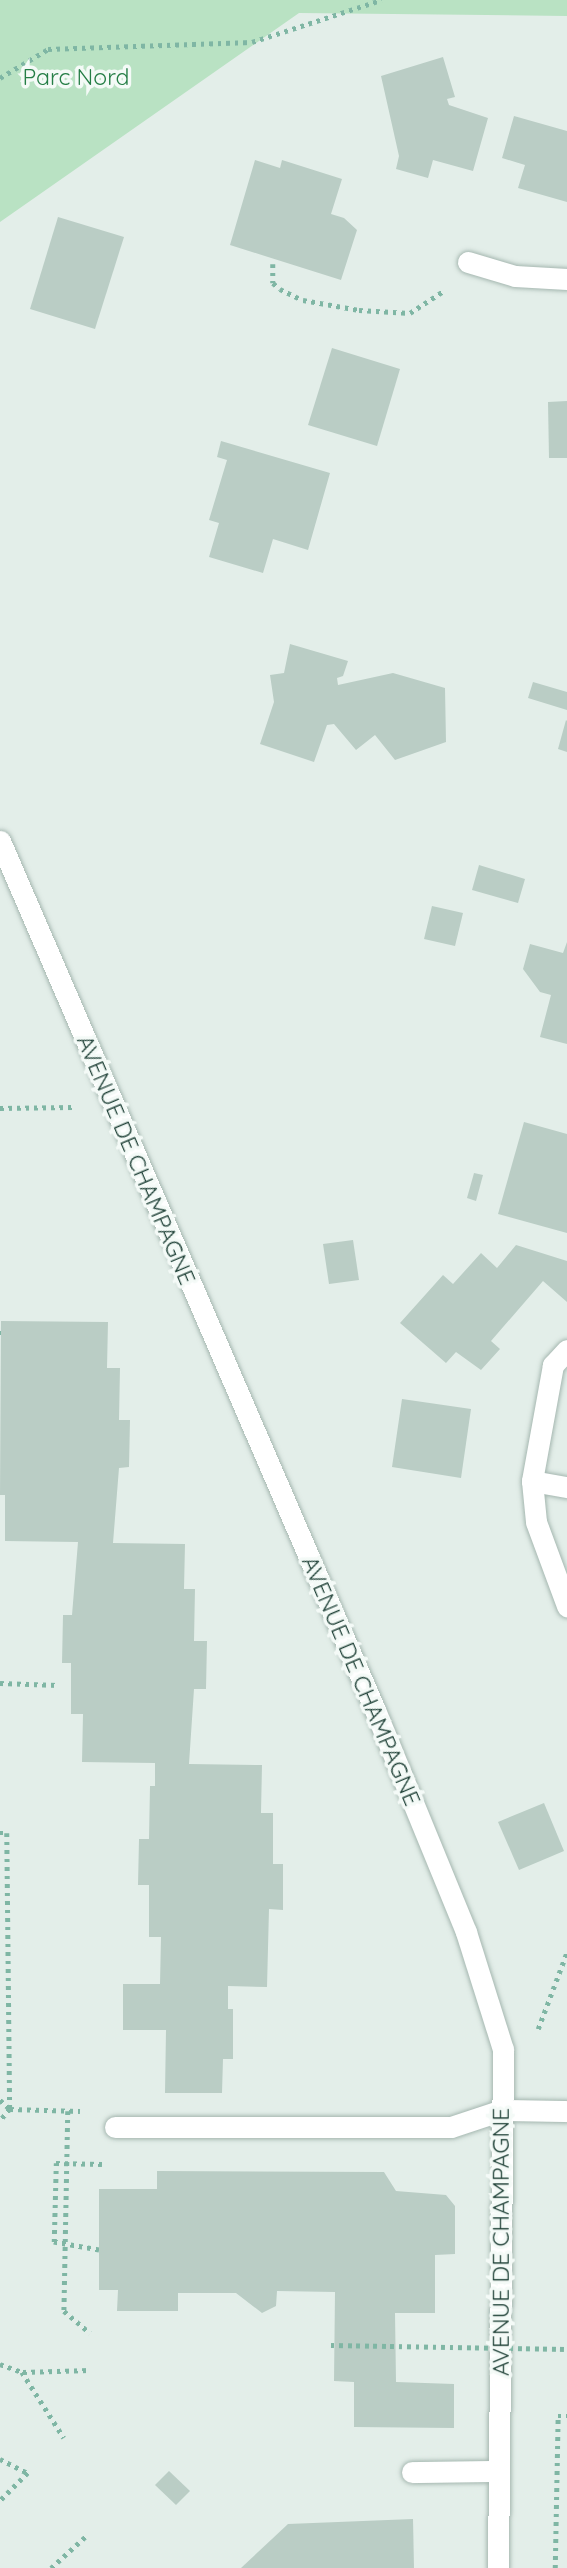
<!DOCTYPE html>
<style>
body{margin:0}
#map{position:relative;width:567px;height:2568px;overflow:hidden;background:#e3eee9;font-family:Quicksand,sans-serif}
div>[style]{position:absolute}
.green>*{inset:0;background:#b9e2c3}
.building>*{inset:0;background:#bacdc5}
.path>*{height:4.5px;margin-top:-2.25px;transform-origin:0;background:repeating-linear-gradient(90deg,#7fb6a4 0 3.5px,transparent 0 8.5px)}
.roads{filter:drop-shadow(0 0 2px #a5b7b0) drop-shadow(0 0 2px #a5b7b0)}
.lane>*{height:21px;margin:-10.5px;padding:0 10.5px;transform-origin:10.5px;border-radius:10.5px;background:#fff}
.street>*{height:21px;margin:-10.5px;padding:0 10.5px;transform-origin:10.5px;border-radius:10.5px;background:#fff}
.path-bridge>*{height:4.5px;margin-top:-2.25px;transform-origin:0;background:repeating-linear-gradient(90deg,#7fb6a4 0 3.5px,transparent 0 8.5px)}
span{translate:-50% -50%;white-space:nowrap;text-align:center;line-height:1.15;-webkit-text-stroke:7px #f4faf7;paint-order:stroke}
.park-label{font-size:23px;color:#257e46}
.street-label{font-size:23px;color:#204238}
</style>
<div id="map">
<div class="green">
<i style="clip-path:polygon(0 0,567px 0,567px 16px,299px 13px,0 222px)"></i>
</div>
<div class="building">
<i style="clip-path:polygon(443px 57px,455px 97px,447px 99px,449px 105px,488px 118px,473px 171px,433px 160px,428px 178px,396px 169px,399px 156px,381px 76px)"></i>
<i style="clip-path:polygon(514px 116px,567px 131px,567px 202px,518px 188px,525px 165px,502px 158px)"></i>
<i style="clip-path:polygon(255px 160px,280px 168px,282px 160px,342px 179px,331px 214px,344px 218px,357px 230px,341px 280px,230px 245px)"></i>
<i style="clip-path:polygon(58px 217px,124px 237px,95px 329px,30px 309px)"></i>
<i style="clip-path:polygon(332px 348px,400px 369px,377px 446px,308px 425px)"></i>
<i style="clip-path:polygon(567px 401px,567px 458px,549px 458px,548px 402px)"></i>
<i style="clip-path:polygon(221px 441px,330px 473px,308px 550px,273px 539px,263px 573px,209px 557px,219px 523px,209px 520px,227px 460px,217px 457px)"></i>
<i style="clip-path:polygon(290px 644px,348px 661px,343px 676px,337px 678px,338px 685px,393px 673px,445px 688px,446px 742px,395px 760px,375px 735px,356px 750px,334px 724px,327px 725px,314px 762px,260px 744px,274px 702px,270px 675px,284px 673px)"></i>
<i style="clip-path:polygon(533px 682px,567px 692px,567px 710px,528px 698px)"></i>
<i style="clip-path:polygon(566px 720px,567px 721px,567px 752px,558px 749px)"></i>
<i style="clip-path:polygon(479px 865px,525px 879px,518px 903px,472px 890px)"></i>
<i style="clip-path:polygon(432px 906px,463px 913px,455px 946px,424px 939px)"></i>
<i style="clip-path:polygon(567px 942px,567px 1044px,540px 1037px,551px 995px,540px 992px,523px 969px,530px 944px,563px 953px)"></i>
<i style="clip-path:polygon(524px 1122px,567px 1134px,567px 1233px,498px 1214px)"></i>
<i style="clip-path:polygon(474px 1173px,483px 1175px,476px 1201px,467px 1198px)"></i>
<i style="clip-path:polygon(353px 1240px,359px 1280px,329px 1284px,323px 1244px)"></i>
<i style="clip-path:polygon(516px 1245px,567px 1261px,567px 1302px,543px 1281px,491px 1341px,500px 1349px,481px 1370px,456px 1352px,446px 1363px,400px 1323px,443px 1275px,453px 1284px,481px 1253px,497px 1268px)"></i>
<i style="clip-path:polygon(1px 1321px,108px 1322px,107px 1368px,120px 1368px,119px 1420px,130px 1420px,129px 1467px,119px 1468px,113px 1543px,185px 1544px,184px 1589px,195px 1589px,194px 1641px,207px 1641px,206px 1689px,194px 1689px,189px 1764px,262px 1765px,261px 1813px,273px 1813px,273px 1864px,283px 1864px,283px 1910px,269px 1909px,267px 1987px,228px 1986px,228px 2009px,233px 2009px,233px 2059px,223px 2059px,222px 2093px,165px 2093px,166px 2030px,123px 2030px,123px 1984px,160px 1984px,161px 1937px,149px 1937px,149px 1885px,138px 1885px,139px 1839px,149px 1839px,150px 1786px,155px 1786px,155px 1763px,82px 1762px,83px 1714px,71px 1714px,71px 1663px,62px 1663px,63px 1615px,72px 1615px,78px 1542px,5px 1541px,5px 1495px,0 1495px)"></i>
<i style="clip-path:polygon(402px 1399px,471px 1409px,461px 1478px,392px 1467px)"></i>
<i style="clip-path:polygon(544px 1803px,564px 1851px,519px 1870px,498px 1822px)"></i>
<i style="clip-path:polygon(157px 2171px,384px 2172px,396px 2191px,446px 2195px,455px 2206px,455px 2254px,435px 2255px,435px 2313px,395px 2313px,396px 2382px,454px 2384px,454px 2428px,354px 2427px,354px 2382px,334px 2381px,335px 2292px,277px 2291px,276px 2306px,262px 2313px,236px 2293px,178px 2293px,178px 2311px,117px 2311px,118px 2290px,99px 2290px,99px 2189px,157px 2189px)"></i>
<i style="clip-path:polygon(169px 2471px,190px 2491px,176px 2505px,155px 2485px)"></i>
<i style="clip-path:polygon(413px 2519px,414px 2568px,241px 2568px,288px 2524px)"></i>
</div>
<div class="path">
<i style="left:0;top:78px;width:56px;rotate:-31.1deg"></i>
<i style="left:48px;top:49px;width:204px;rotate:-2deg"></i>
<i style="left:252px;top:42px;width:136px;rotate:-18deg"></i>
<i style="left:273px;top:264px;width:19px;rotate:90deg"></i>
<i style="left:273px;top:283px;width:9px;rotate:41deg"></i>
<i style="left:280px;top:289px;width:25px;rotate:26deg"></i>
<i style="left:303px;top:300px;width:57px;rotate:10.1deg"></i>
<i style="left:359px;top:310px;width:51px;rotate:3.4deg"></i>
<i style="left:410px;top:313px;width:42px;rotate:-33.3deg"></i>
<i style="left:0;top:1108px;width:73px;rotate:-0.8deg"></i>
<i style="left:0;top:1333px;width:1px"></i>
<i style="left:0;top:1683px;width:58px;rotate:2deg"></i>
<i style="left:0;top:1833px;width:7px"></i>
<i style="left:7px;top:1833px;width:276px;rotate:89.4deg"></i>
<i style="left:10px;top:2109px;width:16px;rotate:130deg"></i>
<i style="left:538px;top:2029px;width:82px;rotate:-69.4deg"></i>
<i style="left:0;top:2100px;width:13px;rotate:42deg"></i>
<i style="left:10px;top:2109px;width:70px;rotate:1.6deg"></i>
<i style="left:68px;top:2111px;width:200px;rotate:91.1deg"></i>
<i style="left:64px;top:2311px;width:34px;rotate:40deg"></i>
<i style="left:99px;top:2250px;width:46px;rotate:-169.9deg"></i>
<i style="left:54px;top:2242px;width:79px;rotate:-88.5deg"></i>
<i style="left:56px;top:2163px;width:46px;rotate:1.2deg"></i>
<i style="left:0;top:2364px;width:23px;rotate:20deg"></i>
<i style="left:22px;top:2372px;width:78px;rotate:57.5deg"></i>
<i style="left:23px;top:2372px;width:67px;rotate:-1.7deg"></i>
<i style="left:0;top:2459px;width:31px;rotate:27deg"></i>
<i style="left:28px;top:2473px;width:40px;rotate:135deg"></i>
<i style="left:51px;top:2568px;width:47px;rotate:-42.4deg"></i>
<i style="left:555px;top:2568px;width:152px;rotate:-88.9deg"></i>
<i style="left:558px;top:2416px;width:9px"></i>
</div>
<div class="roads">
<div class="lane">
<i style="left:468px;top:262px;width:49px;rotate:16.6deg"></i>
<i style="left:515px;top:276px;width:52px;rotate:3.3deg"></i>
<i style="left:532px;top:1481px;width:41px;rotate:84.4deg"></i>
<i style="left:536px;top:1522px;width:90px;rotate:69.7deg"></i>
<i style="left:115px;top:2127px;width:336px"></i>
<i style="left:451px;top:2127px;width:54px;rotate:-18.4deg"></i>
<i style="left:412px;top:2472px;width:87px;rotate:-0.7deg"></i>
</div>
<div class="street">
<i style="left:0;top:841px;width:946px;rotate:66.66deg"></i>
<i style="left:375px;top:1710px;width:240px;rotate:67.7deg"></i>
<i style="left:466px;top:1932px;width:123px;rotate:72.5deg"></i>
<i style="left:503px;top:2049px;width:519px;rotate:90.55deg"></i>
<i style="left:567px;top:1350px;width:21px;rotate:133deg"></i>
<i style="left:553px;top:1365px;width:118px;rotate:100.3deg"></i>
<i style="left:532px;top:1481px;width:36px;rotate:10deg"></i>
<i style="left:502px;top:2110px;width:65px;rotate:0.9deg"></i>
</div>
</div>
<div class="path-bridge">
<i style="left:331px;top:2345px;width:236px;rotate:1deg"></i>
</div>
<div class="park-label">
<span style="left:76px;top:77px">Parc Nord</span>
</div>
<div class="street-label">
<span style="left:136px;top:1160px;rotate:67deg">AVENUE DE CHAMPAGNE</span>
<span style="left:361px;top:1681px;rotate:67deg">AVENUE DE CHAMPAGNE</span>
<span style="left:501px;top:2242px;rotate:-90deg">AVENUE DE CHAMPAGNE</span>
</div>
</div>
